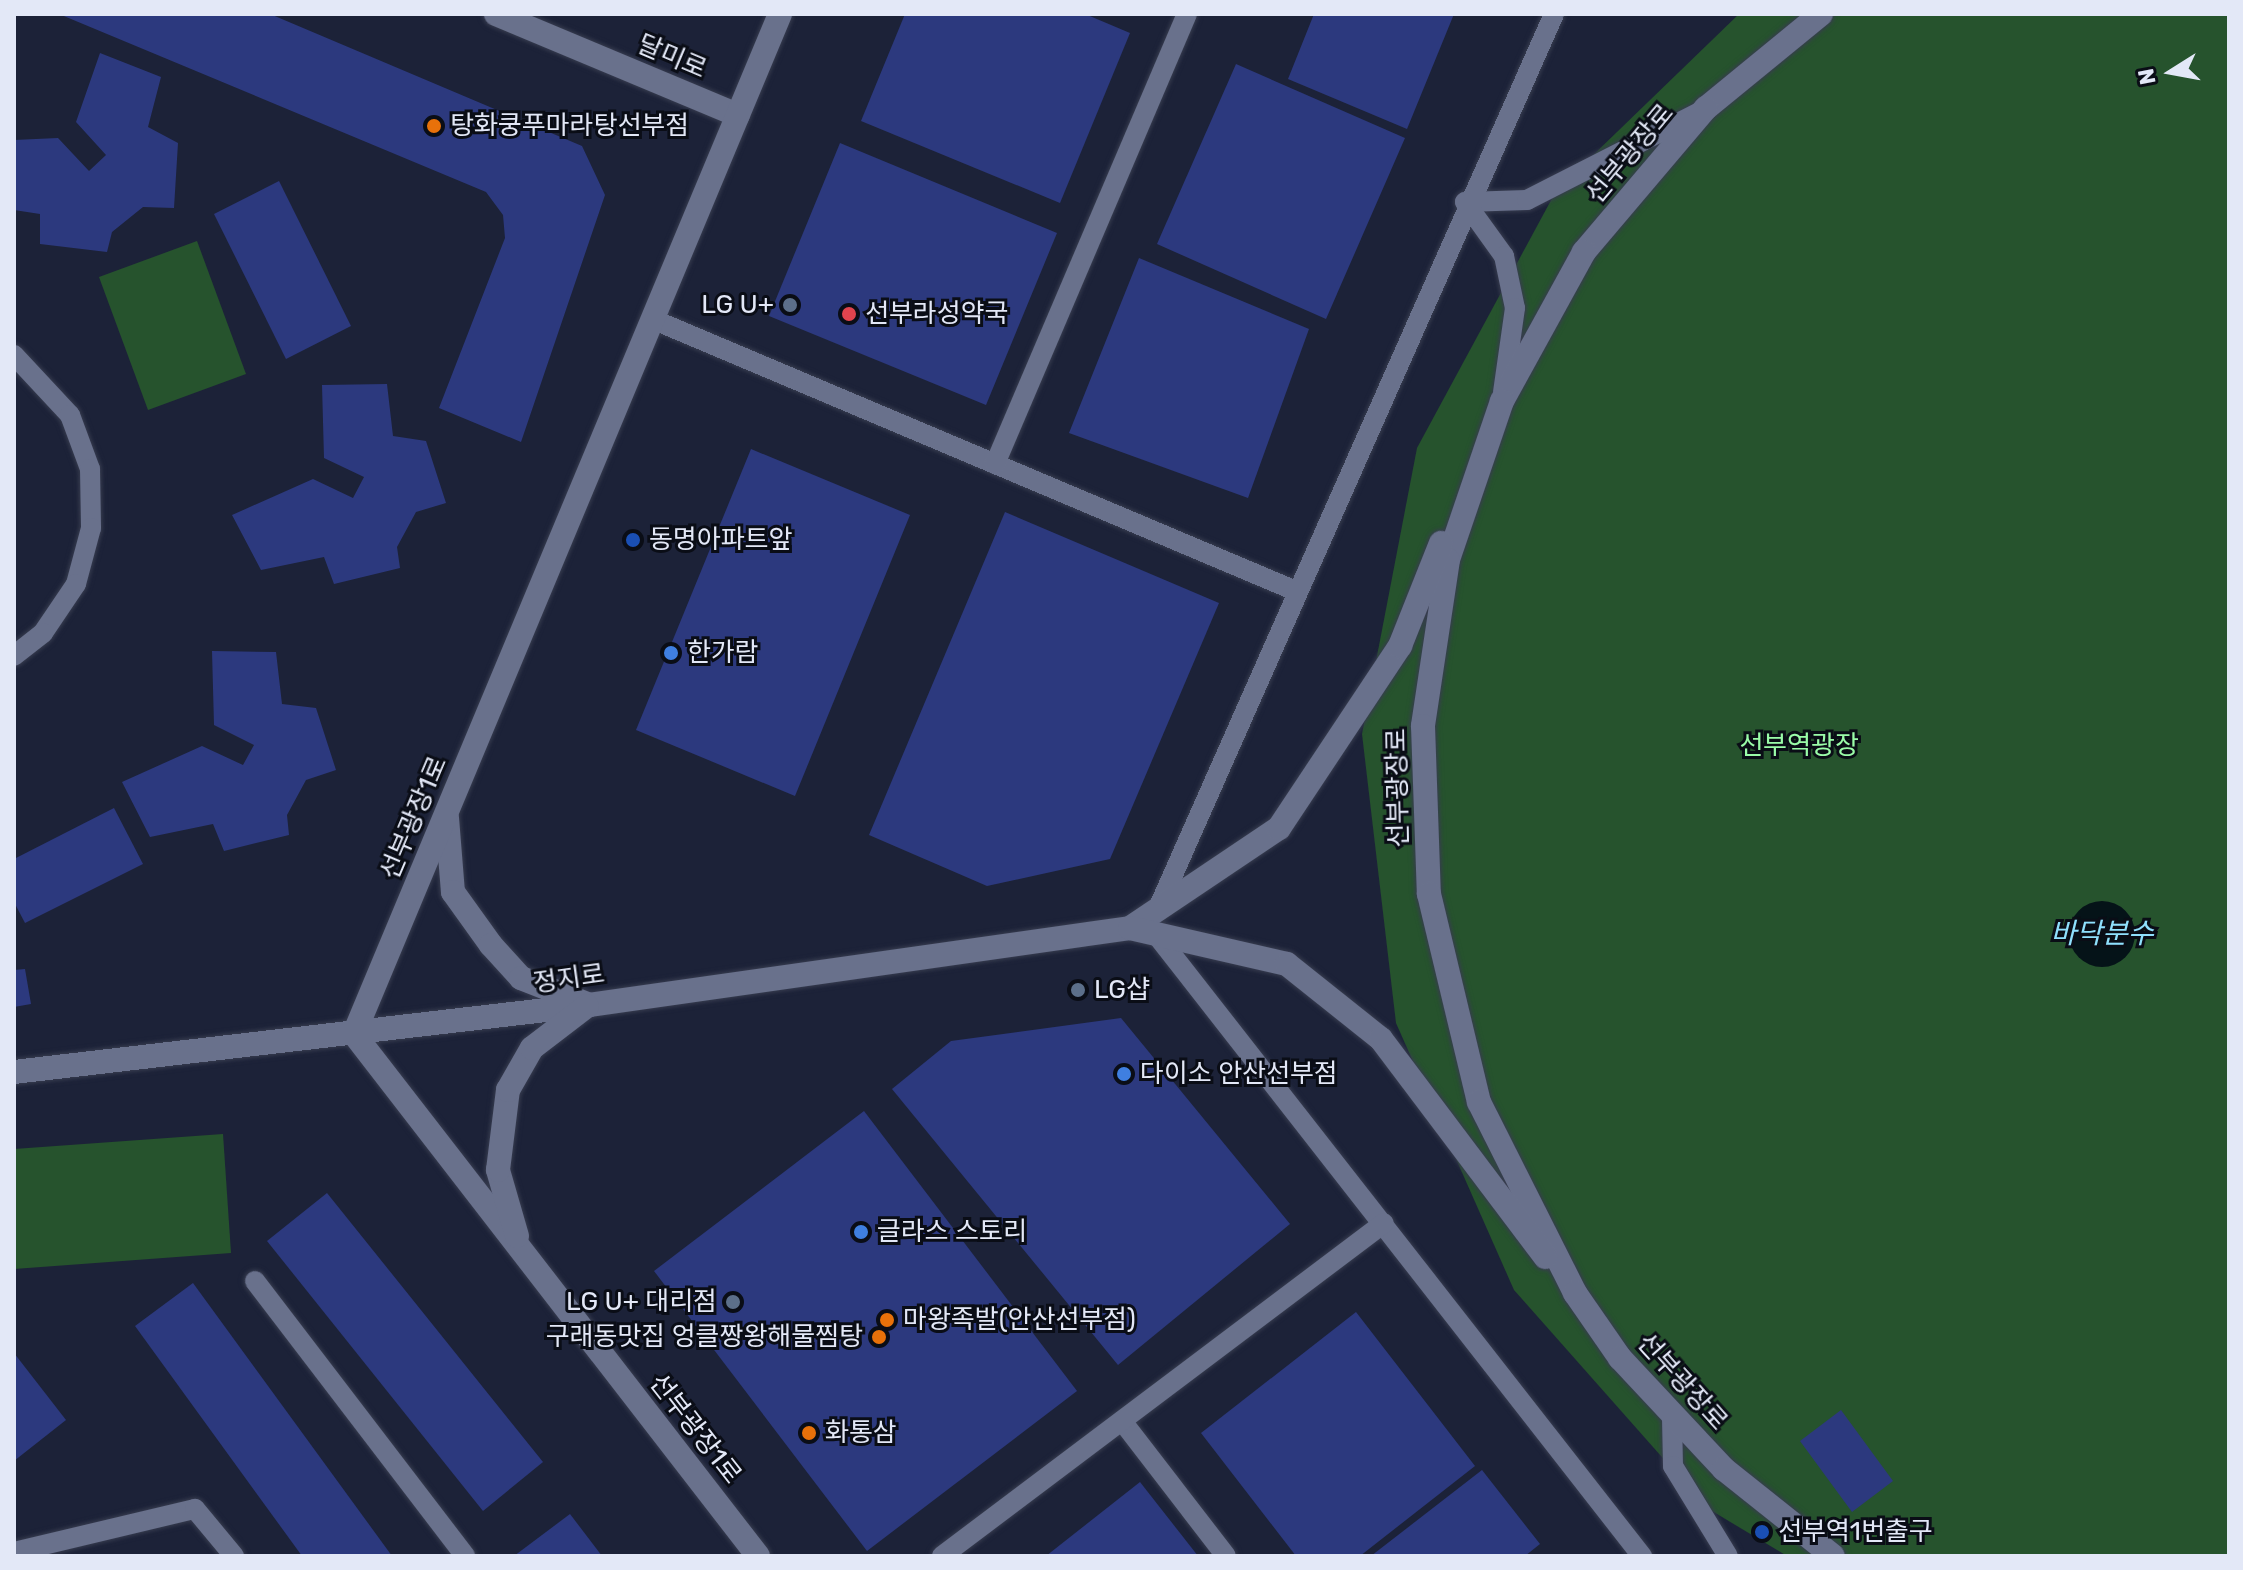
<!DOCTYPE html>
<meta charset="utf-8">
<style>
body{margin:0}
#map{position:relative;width:2243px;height:1570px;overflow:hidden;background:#1c2238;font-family:Rubik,"Noto Sans KR",sans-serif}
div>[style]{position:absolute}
.green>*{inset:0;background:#26532d}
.water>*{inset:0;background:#051318}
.round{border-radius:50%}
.building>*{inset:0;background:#2c397e}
.roads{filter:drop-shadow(0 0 2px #373c4f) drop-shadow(0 0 2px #373c4f)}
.lane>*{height:20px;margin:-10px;padding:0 10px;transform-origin:10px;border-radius:10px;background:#69718c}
.secondary>*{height:24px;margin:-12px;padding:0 12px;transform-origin:12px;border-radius:12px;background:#69718c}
.dots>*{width:22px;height:22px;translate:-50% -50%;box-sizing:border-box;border:4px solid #0a0d16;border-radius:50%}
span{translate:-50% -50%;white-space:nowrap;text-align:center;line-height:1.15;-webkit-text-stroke:6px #0a0d16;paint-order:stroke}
.street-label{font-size:26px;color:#e3e8f7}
.poi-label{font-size:26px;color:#e3e8f7}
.left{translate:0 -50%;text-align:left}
.right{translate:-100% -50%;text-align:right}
.park-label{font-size:26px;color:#9afca8}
.water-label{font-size:28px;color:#8fe0fd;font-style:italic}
.frame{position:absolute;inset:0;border:16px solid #e3e8f7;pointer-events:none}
.north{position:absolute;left:2131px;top:32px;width:80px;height:80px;-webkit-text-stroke:6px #0a0d16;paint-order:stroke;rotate:259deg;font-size:22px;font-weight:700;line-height:32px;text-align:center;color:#e3e8f7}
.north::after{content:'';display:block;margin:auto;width:28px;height:36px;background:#e3e8f7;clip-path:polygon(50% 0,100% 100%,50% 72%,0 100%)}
</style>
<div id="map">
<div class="green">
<i style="clip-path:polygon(1739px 14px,2229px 14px,2229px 1556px,1787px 1556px,1707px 1508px,1514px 1290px,1396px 1023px,1362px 734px,1417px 448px,1556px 191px)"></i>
<i style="clip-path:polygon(197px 241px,246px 374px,148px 410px,99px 277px)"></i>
<i style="clip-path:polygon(223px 1134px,231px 1253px,14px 1269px,14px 1149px)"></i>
</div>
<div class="water">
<i class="round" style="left:2069px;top:901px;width:66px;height:66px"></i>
</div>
<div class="building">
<i style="clip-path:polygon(59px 14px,270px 14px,582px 146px,605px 195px,521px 442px,439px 408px,505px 238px,503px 215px,486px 192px)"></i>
<i style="clip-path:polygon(905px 14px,1085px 14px,1130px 33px,1060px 203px,861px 121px)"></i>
<i style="clip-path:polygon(1314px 14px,1454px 14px,1407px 129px,1288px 79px)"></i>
<i style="clip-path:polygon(100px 53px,161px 77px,148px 127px,178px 143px,174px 208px,143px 207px,112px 232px,107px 252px,40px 244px,40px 214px,14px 210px,14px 140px,58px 138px,89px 171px,106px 155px,76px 122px)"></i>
<i style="clip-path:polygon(1236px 64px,1405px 138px,1326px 319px,1157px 244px)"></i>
<i style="clip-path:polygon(840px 143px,1057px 233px,986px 405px,769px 316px)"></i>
<i style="clip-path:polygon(279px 181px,351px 326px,286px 359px,214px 214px)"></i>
<i style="clip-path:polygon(1139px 258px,1309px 329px,1248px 498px,1069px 433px)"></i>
<i style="clip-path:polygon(387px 384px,393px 436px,426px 441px,446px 503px,416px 512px,397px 547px,400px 568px,334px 584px,324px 557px,261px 570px,232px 515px,313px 479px,353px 498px,364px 477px,324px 458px,322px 385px)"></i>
<i style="clip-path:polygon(751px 449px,910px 515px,795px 796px,636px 730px)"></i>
<i style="clip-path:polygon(1005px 512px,1219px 603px,1110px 859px,987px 886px,869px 835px)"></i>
<i style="clip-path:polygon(212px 651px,276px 652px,282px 704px,316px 708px,336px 770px,306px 780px,287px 815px,289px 835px,224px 851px,213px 824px,150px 837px,122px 782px,202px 746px,243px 765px,254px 745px,214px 725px)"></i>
<i style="clip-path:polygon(114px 808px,143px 864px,25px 923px,14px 902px,14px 859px)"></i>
<i style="clip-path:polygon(25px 969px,31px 1004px,14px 1007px,14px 970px)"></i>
<i style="clip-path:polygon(1121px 1018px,1290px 1224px,1118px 1365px,892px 1089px,951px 1041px)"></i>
<i style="clip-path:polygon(864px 1111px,1077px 1391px,867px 1551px,654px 1271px)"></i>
<i style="clip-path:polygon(327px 1193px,543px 1462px,483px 1511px,267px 1241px)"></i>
<i style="clip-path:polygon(193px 1283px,392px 1556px,302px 1556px,135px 1326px)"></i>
<i style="clip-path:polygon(1356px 1312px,1475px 1466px,1360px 1556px,1296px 1556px,1201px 1433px)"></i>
<i style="clip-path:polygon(14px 1353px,66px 1420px,14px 1461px)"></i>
<i style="clip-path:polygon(1841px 1410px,1893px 1481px,1852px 1512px,1800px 1441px)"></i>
<i style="clip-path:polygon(1482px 1470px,1540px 1544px,1525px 1556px,1371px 1556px)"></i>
<i style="clip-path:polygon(1140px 1482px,1198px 1556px,1046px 1556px)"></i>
<i style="clip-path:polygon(570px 1514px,602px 1556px,514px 1556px)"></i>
</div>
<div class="roads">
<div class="lane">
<i style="left:1465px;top:202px;width:62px;rotate:-1.8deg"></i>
<i style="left:1527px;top:200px;width:194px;rotate:-27deg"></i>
<i style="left:1465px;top:202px;width:67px;rotate:54.2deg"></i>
<i style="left:1504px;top:256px;width:53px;rotate:78.1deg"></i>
<i style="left:1515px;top:308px;width:85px;rotate:98.1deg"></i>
<i style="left:652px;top:319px;width:699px;rotate:22.9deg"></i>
<i style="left:14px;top:355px;width:82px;rotate:47deg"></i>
<i style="left:70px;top:415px;width:58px;rotate:69.7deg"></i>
<i style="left:90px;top:469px;width:59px;rotate:89deg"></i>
<i style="left:91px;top:528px;width:58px;rotate:105deg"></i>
<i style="left:76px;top:584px;width:59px;rotate:124deg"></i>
<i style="left:43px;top:633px;width:37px;rotate:142deg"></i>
<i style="left:995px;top:464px;width:489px;rotate:-66.9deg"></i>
<i style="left:1160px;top:904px;width:973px;rotate:-66.12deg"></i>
<i style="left:1155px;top:933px;width:791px;rotate:51.99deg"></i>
<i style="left:255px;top:1281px;width:346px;rotate:52.6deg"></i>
<i style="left:1672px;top:1418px;width:48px;rotate:88.8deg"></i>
<i style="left:1673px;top:1466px;width:105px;rotate:58.6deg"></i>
<i style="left:1122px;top:1421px;width:170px;rotate:52.4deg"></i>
<i style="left:14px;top:1552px;width:186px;rotate:-13.4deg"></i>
<i style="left:195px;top:1509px;width:61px;rotate:50.3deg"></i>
<i style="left:942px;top:1556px;width:553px;rotate:-36.99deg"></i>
</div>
<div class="secondary">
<i style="left:496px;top:14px;width:262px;rotate:22.7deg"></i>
<i style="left:1821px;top:14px;width:149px;rotate:140.7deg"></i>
<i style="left:1706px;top:108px;width:189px;rotate:130.3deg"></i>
<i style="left:1584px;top:252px;width:170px;rotate:118.8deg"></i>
<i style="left:1502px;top:401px;width:168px;rotate:108.8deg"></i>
<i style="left:1448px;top:560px;width:168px;rotate:98.6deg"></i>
<i style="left:1423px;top:726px;width:168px;rotate:88deg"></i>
<i style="left:1429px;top:894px;width:214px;rotate:76.5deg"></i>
<i style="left:1479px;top:1102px;width:214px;rotate:63.3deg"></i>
<i style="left:1575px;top:1293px;width:79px;rotate:55.3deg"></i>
<i style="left:1620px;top:1358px;width:152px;rotate:46.9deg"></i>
<i style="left:1724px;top:1469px;width:139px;rotate:38.6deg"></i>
<i style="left:447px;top:818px;width:74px;rotate:85.4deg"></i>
<i style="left:453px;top:892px;width:65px;rotate:54.4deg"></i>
<i style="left:491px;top:945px;width:45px;rotate:47.7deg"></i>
<i style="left:521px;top:978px;width:71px;rotate:21.5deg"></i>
<i style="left:1130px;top:928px;width:179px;rotate:-33.9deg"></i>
<i style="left:1279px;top:828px;width:219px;rotate:-56.4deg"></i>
<i style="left:1400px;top:646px;width:111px;rotate:-68.3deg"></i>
<i style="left:354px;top:1034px;width:1105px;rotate:-67.33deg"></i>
<i style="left:354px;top:1034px;width:660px;rotate:52.26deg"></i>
<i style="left:14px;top:1072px;width:579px;rotate:-6.65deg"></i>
<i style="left:589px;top:1005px;width:546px;rotate:-8.1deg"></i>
<i style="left:1130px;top:928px;width:161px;rotate:12.9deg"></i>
<i style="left:1287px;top:964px;width:120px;rotate:38.6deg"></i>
<i style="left:1381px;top:1039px;width:273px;rotate:53deg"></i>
<i style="left:517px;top:1236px;width:69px;rotate:-106.1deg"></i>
<i style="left:498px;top:1170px;width:81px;rotate:-82.9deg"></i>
<i style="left:508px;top:1090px;width:48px;rotate:-60.3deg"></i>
<i style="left:532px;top:1048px;width:69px;rotate:-37.4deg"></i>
</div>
</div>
<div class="dots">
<i style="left:434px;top:126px;background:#e8710a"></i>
<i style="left:790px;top:305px;background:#5c6f8a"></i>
<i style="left:849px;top:314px;background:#e0444e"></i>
<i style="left:633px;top:540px;background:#1a4fb4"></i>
<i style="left:671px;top:653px;background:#3f7fe0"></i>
<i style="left:1078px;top:990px;background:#5c6f8a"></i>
<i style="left:1124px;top:1074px;background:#3f7fe0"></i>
<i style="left:861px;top:1232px;background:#3f7fe0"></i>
<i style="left:733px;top:1302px;background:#5c6f8a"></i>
<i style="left:887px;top:1320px;background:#e8710a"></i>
<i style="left:879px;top:1337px;background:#e8710a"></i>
<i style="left:809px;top:1433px;background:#e8710a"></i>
<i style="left:1762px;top:1532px;background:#1a4fb4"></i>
</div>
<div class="street-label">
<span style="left:672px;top:57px;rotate:23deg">달미로</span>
<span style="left:1630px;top:154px;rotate:-50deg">선부광장로</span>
<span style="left:1398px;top:788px;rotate:-91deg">선부광장로</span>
<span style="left:414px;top:818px;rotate:-67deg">선부광장1로</span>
<span style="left:569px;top:979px;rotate:-8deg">정지로</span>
<span style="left:1682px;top:1382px;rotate:48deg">선부광장로</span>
<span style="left:695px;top:1429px;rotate:52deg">선부광장1로</span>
</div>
<div class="poi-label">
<span class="left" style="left:450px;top:126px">탕화쿵푸마라탕선부점</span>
<span class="right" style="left:774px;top:305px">LG U+</span>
<span class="left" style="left:865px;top:314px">선부라성약국</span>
<span class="left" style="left:649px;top:540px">동명아파트앞</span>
<span class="left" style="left:687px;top:653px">한가람</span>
<span class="left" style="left:1094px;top:990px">LG샵</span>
<span class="left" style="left:1140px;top:1074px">다이소 안산선부점</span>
<span class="left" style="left:877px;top:1232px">글라스 스토리</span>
<span class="right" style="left:717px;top:1302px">LG U+ 대리점</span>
<span class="left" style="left:903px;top:1320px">마왕족발(안산선부점)</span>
<span class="right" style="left:863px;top:1337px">구래동맛집 엉클짱왕해물찜탕</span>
<span class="left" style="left:825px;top:1433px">화통삼</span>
<span class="left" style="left:1778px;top:1532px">선부역1번출구</span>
</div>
<div class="park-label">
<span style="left:1799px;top:746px">선부역광장</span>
</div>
<div class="water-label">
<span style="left:2102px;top:934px">바닥분수</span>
</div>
<div class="frame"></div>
<div class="north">N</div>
</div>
